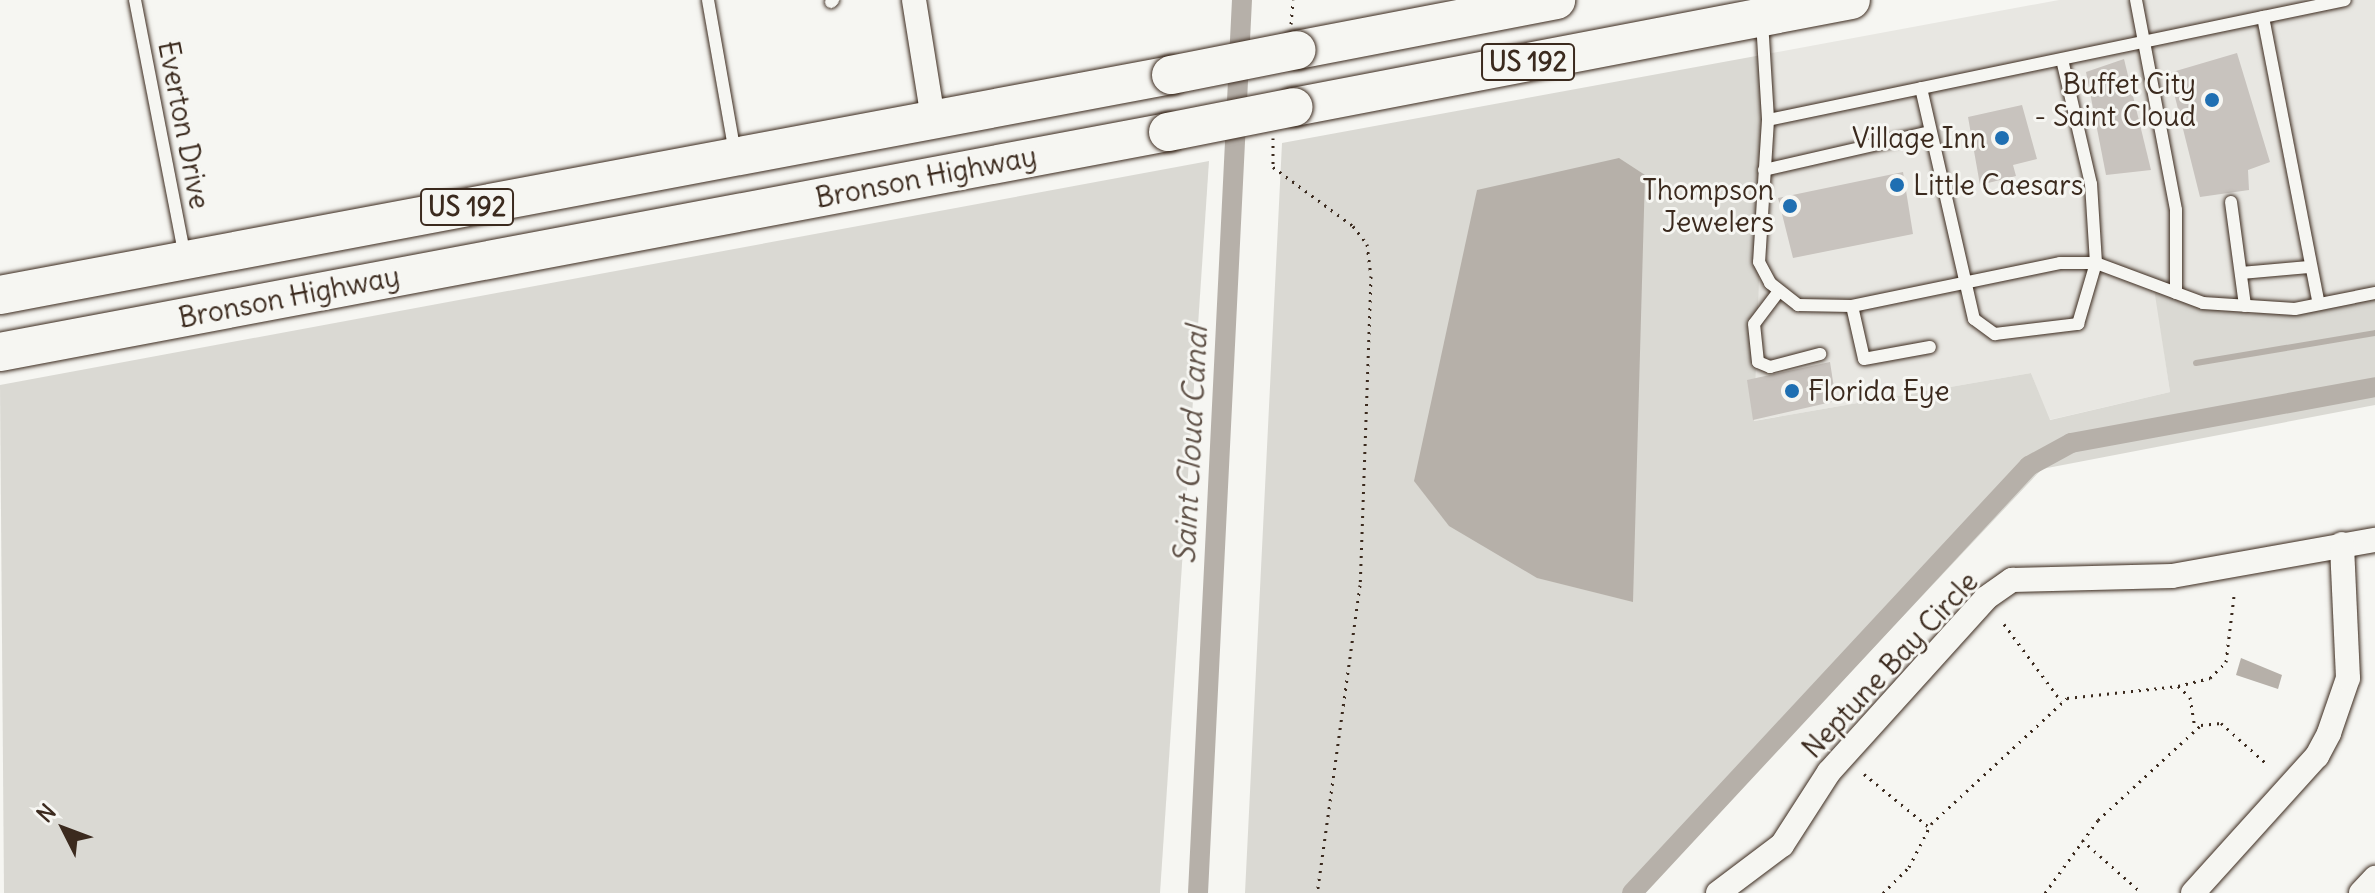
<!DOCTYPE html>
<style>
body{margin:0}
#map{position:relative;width:2375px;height:893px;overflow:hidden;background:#f6f6f2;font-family:Delius,sans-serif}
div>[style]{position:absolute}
.built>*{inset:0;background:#e8e7e2}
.green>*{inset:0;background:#dad9d3}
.water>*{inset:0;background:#b6b0a9}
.stream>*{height:6px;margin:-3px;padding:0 3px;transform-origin:3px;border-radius:3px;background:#b6b0a9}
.canal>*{height:20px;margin:-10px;padding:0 10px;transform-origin:10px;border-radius:10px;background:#b6b0a9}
.building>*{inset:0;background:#c8c3be}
.path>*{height:3px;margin-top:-1.5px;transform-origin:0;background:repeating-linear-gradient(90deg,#3b2a1e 0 2px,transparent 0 8px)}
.roads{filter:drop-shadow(0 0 2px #3b2a1e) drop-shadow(0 0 2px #3b2a1e)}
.service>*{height:12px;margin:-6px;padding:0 6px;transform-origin:6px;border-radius:6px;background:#f6f6f2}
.minor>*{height:24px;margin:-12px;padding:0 12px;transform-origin:12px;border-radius:12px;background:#f6f6f2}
.trunk>*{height:38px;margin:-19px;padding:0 19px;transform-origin:19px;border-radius:19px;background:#f6f6f2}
.bridges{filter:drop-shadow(0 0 2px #3b2a1e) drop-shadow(0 0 2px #3b2a1e)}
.trunk-bridge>*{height:38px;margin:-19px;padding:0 19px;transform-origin:19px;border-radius:19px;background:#f6f6f2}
.dots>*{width:22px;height:22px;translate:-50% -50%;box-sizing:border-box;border:4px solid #f6f6f2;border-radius:50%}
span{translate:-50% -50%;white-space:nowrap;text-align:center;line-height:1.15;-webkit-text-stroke:6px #f6f6f2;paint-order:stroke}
.shield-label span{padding:2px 6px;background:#f6f6f2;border:2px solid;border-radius:6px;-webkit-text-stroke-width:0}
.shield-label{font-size:26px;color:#3b2a1e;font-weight:700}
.poi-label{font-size:28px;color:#3b2a1e}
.right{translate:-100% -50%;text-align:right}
.left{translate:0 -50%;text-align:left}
.street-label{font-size:28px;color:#3b2a1e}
.water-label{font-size:30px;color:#605248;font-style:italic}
.north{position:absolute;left:24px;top:789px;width:80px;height:80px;-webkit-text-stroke:6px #f6f6f2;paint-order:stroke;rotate:312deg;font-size:22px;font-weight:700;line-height:32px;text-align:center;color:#3b2a1e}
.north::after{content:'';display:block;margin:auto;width:28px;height:36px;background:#3b2a1e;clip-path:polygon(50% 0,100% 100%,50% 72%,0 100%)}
</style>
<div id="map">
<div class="built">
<i style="clip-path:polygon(2059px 0,2375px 0,2375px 289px,2250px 314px,2154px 282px,2170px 392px,2049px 420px,2031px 373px,1753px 421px,1767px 54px)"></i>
</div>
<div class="green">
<i style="clip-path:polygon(1767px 54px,1754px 421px,2031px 373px,2050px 420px,2170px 392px,2153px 282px,2250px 314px,2375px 289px,2375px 405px,2042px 469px,1642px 893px,1245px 893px,1282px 143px)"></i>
<i style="clip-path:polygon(1209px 161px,1160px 893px,4px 893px,0 385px)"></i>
</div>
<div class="water">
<i style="clip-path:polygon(1619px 158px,1645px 175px,1633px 602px,1537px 578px,1449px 526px,1414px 481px,1477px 190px)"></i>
<i style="clip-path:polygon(2241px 658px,2282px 675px,2278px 689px,2236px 675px)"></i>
</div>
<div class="stream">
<i style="left:2196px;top:363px;width:181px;rotate:-9.5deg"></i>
</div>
<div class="canal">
<i style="left:1198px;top:893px;width:894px;rotate:-87.18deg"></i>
<i style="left:1632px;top:893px;width:583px;rotate:-47.09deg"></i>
<i style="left:2029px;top:466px;width:48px;rotate:-28.7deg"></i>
<i style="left:2071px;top:443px;width:309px;rotate:-10.4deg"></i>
</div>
<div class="building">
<i style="clip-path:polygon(2237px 53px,2270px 162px,2248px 170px,2249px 190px,2200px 197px,2169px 73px)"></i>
<i style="clip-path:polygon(2124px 59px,2151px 170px,2106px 175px,2086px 72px)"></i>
<i style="clip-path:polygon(2022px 105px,2037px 159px,2013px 165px,2016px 176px,1980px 185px,1968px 117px)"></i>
<i style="clip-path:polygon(1903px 172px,1913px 234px,1793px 258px,1778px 198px)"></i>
<i style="clip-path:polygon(1830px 362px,1836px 401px,1753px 420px,1747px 380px)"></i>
</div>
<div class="path">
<i style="left:1291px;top:24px;width:24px;rotate:-85deg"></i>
<i style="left:1273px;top:138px;width:29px;rotate:90deg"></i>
<i style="left:1273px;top:167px;width:99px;rotate:36.4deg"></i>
<i style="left:1353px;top:226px;width:23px;rotate:52deg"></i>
<i style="left:1367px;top:244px;width:32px;rotate:83deg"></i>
<i style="left:1371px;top:276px;width:309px;rotate:92deg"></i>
<i style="left:1360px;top:585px;width:311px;rotate:97.9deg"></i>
<i style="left:2004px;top:624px;width:96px;rotate:53.5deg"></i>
<i style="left:2178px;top:686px;width:33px;rotate:-14deg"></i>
<i style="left:2210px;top:678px;width:23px;rotate:-45deg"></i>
<i style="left:2226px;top:662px;width:66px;rotate:-83.1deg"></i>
<i style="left:1864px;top:774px;width:84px;rotate:39.2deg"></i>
<i style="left:2082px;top:840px;width:80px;rotate:41.5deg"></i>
<i style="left:1883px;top:893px;width:37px;rotate:-45deg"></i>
<i style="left:1909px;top:867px;width:48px;rotate:-62.9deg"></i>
<i style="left:1931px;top:824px;width:185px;rotate:-42.8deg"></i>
<i style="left:2067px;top:698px;width:112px;rotate:-6.2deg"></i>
<i style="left:2178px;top:686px;width:16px;rotate:43deg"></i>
<i style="left:2190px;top:697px;width:31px;rotate:81deg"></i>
<i style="left:2045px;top:893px;width:90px;rotate:-54deg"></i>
<i style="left:2098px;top:820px;width:140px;rotate:-42.7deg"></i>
<i style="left:2201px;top:725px;width:20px;rotate:-6deg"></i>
<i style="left:2221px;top:723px;width:63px;rotate:41.8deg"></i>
</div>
<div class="roads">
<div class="service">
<i style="left:135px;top:0;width:262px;rotate:79deg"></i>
<i style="left:708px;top:0;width:155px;rotate:80deg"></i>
<i style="left:2136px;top:0;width:214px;rotate:79.2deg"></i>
<i style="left:2176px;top:210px;width:83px;rotate:90deg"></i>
<i style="left:831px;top:2px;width:3px;rotate:-45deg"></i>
<i style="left:2263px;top:17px;width:292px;rotate:79deg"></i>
<i style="left:1762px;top:21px;width:99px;rotate:86.5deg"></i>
<i style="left:1768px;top:120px;width:589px;rotate:-11.75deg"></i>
<i style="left:1921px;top:88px;width:237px;rotate:77.1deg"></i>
<i style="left:1974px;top:319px;width:26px;rotate:36deg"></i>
<i style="left:1995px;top:334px;width:84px;rotate:-6.9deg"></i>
<i style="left:2078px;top:324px;width:64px;rotate:-73.6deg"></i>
<i style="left:2096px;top:263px;width:79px;rotate:-93.6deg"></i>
<i style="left:2091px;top:184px;width:128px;rotate:-103.1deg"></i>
<i style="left:1768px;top:120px;width:142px;rotate:93.6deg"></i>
<i style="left:1759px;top:262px;width:24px;rotate:62deg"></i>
<i style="left:1770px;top:283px;width:36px;rotate:38deg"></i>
<i style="left:1798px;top:305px;width:54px;rotate:1.1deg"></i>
<i style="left:1852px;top:306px;width:212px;rotate:-11.7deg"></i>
<i style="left:2060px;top:263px;width:36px"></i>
<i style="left:2096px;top:263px;width:114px;rotate:20.5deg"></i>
<i style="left:2203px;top:303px;width:92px;rotate:3.7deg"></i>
<i style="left:2295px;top:309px;width:82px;rotate:-11.3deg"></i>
<i style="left:1764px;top:170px;width:170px;rotate:-12.9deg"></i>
<i style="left:2231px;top:202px;width:105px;rotate:82.3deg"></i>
<i style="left:2241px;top:273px;width:68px;rotate:-5deg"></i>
<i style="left:1779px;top:291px;width:41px;rotate:127.1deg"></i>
<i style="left:1754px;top:324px;width:38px;rotate:84deg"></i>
<i style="left:1758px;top:362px;width:13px;rotate:23deg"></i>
<i style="left:1770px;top:367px;width:52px;rotate:-14.6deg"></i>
<i style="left:1852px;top:306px;width:54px;rotate:77.2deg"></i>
<i style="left:1864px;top:359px;width:67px;rotate:-10.3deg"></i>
</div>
<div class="minor">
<i style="left:914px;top:0;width:120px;rotate:80.9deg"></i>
<i style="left:1718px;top:893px;width:80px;rotate:-36.9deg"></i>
<i style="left:1782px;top:845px;width:87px;rotate:-57.2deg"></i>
<i style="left:1829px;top:772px;width:234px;rotate:-47.9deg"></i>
<i style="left:1986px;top:598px;width:32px;rotate:-35deg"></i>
<i style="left:2012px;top:580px;width:160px;rotate:-1.4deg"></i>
<i style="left:2172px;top:576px;width:206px;rotate:-10.1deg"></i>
<i style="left:2193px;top:893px;width:185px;rotate:-47.9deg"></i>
<i style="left:2317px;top:756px;width:26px;rotate:-62deg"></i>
<i style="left:2329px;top:733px;width:58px;rotate:-70.9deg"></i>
<i style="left:2348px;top:678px;width:134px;rotate:-92.6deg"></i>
<i style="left:2361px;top:893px;width:21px;rotate:-47deg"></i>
</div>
<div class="trunk">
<i style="left:1297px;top:50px;width:264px;rotate:-10.9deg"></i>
<i style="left:1294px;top:107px;width:567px;rotate:-10.87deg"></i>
<i style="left:0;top:295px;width:1191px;rotate:-10.64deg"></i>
<i style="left:0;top:352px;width:1189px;rotate:-10.67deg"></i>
</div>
</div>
<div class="bridges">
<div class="trunk-bridge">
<i style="left:1171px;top:75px;width:128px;rotate:-11.2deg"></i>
<i style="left:1168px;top:132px;width:128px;rotate:-11.2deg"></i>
</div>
</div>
<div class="dots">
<i style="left:2212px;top:100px;background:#1f6fb2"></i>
<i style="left:2002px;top:138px;background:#1f6fb2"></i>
<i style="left:1897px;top:185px;background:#1f6fb2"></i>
<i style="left:1790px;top:206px;background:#1f6fb2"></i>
<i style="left:1792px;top:391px;background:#1f6fb2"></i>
</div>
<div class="shield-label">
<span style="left:1528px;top:62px">US 192</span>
<span style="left:467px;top:207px">US 192</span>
</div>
<div class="poi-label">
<span class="right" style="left:2196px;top:100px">Buffet City<br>- Saint Cloud</span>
<span class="right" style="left:1986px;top:138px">Village Inn</span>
<span class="left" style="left:1913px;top:185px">Little Caesars</span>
<span class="right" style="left:1774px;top:206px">Thompson<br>Jewelers</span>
<span class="left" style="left:1808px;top:391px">Florida Eye</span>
</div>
<div class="street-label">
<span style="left:184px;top:125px;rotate:79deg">Everton Drive</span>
<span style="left:926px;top:177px;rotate:-11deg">Bronson Highway</span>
<span style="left:289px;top:297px;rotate:-11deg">Bronson Highway</span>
<span style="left:1890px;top:665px;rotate:-47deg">Neptune Bay Circle</span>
</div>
<div class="water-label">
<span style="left:1190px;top:445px;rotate:-87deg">Saint Cloud Canal</span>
</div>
<div class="north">N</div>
</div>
